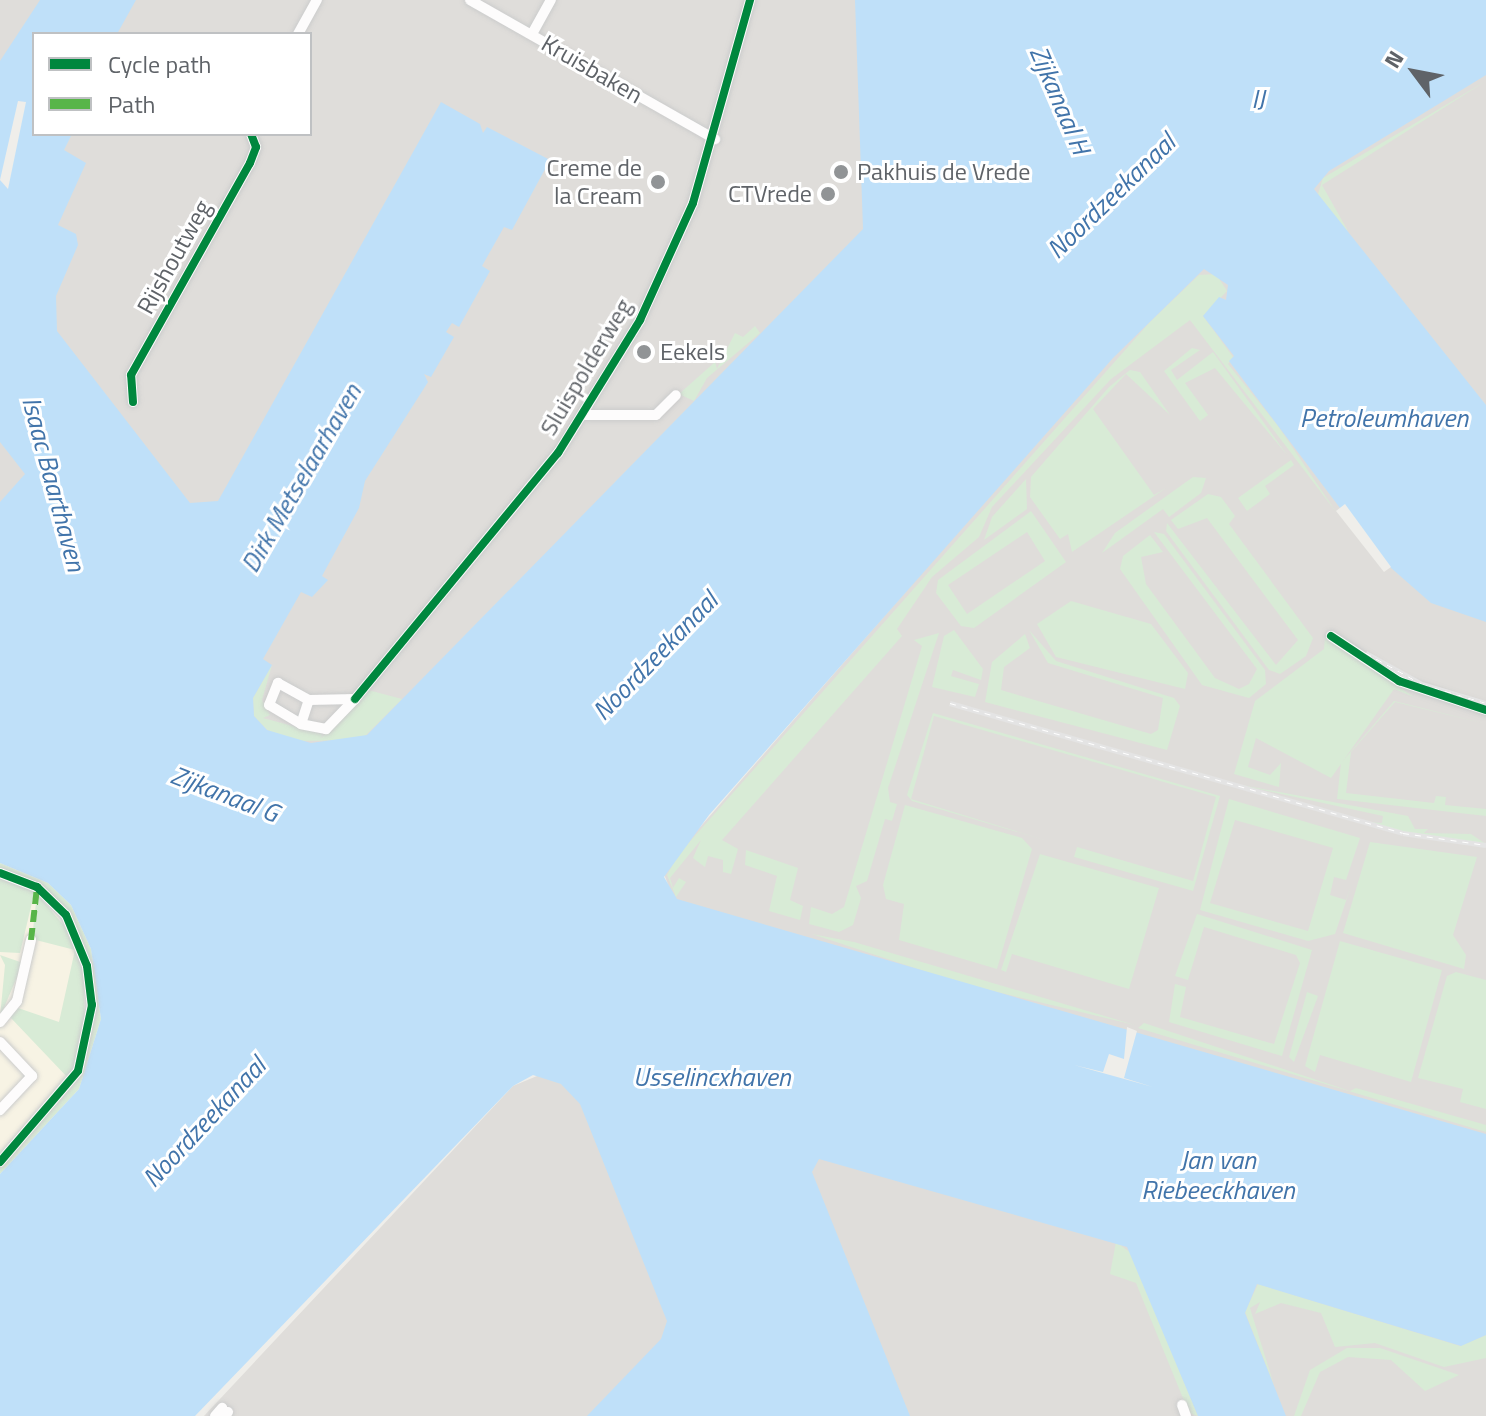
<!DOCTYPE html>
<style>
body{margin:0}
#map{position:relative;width:1486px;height:1416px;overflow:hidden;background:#efeeea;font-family:"Titillium Web",sans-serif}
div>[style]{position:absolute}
.commercial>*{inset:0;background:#f7f3e4}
.industrial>*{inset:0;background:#dfddda}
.green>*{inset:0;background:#d8ebd6}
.water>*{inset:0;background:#bfe0f9}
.pier>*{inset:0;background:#efeeea}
.roads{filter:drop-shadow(0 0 2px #cbcccc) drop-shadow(0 0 2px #cbcccc)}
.minor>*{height:10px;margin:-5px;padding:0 5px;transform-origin:5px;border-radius:5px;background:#fdfcfc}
.rail>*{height:5px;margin-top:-2.5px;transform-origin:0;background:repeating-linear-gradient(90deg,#fff 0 6px,#e4e4e4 0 12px);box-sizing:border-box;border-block:2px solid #e4e4e4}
.quiet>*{height:6px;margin-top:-3px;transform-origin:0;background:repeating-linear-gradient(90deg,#58b549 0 12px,transparent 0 18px)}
.cycleway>*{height:8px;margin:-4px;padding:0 4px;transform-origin:4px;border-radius:4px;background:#00873e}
.dots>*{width:22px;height:22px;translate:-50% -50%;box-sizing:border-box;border:4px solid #fff;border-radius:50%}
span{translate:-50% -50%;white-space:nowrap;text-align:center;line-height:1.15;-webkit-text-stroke:6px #fff;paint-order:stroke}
.street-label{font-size:24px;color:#5f6368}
.poi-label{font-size:24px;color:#5f6368}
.right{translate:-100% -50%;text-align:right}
.left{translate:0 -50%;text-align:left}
.water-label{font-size:26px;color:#4174aa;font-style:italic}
.legend{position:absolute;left:32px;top:32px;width:280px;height:104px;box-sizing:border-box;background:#fff;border:2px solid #bfc1c3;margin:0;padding:10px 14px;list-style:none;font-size:24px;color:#5f6368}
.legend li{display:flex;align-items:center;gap:16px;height:40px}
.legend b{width:40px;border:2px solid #bfc1c3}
.north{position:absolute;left:1374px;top:32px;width:80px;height:80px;-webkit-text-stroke:6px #fff;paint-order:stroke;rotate:302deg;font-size:22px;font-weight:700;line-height:32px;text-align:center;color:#5f6368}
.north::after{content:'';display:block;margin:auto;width:28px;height:36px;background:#5f6368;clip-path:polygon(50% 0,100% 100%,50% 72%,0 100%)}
</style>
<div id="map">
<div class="commercial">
<i style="clip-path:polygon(0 875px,57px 915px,81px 962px,76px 1078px,0 1157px)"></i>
</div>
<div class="industrial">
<i style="clip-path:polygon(evenodd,0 0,992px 0,1034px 119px,343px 868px,0 824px,0 0,34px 34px,310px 34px,310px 134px,34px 134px,34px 34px)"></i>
<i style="clip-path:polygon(1486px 25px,1486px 1416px,204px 1416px,513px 1086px,537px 1076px,672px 895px,664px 874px,674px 857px,1190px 266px)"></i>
</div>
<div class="green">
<i style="clip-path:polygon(1486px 81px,1322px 185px,1348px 231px,1342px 227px,1318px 194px,1323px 178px)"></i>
<i style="clip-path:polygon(1216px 274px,1227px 291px,1203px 316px,1233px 357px,1228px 364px,1278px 426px,1336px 512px,1190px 320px,1111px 379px,992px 507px,979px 537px,932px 577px,897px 629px,902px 636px,722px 840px,738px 849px,731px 874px,723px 872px,723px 860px,708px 856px,705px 867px,693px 858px,701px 840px,670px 878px,673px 888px,679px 878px,686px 882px,676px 897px,667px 875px,678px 855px,1150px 322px,1199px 275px)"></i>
<i style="clip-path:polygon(755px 326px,760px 333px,707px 378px,694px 401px,679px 394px,715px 362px,717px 369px,735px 333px,743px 337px)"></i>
<i style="clip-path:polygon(1192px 348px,1200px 350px,1171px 370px,1177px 380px,1213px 352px,1287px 455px,1215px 368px,1185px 383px,1208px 415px,1200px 421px,1164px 371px)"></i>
<i style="clip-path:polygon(1130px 370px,1140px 372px,1170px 415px,1126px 374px,1093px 409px,1154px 495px,1166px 488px,1072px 552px,1068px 534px,1060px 539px,1030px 497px,1031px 477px,1109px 387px)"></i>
<i style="clip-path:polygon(1291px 460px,1294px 465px,1265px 486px,1270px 494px,1247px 511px,1238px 498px)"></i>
<i style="clip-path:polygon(1193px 477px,1206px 478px,1201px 493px,1169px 517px,1163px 509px,1102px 553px,1115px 533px)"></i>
<i style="clip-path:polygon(1026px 479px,1027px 509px,984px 540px,992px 517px)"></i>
<i style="clip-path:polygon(1208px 494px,1221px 497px,1235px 516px,1229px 524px,1313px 638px,1306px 656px,1280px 674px,1269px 670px,1166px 531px,1167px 523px,1276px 665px,1298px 640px,1207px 518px,1178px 529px,1171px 520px)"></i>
<i style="clip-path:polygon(evenodd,1031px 511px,1066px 562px,974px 628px,961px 626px,936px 593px,938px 580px,1031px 511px,1027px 532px,1045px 561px,967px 614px,948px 585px,1027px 532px)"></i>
<i style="clip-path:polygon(1154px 532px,1164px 534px,1265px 670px,1266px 684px,1249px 698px,1202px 685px,1120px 569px,1123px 556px,1150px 535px,1163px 552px,1141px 557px,1146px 584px,1215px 678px,1239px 689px,1249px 684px,1257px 669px)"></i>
<i style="clip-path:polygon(1071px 601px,1151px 624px,1188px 673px,1185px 689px,1056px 657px,1037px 624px)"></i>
<i style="clip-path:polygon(954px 630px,983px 669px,981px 680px,953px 670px,951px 676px,979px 684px,975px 697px,932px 687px,944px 636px)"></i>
<i style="clip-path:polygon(1029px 630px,1056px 661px,1174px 698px,1180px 706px,1167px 750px,985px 702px,992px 662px,1025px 634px,1030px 648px,1004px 667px,1001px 690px,1151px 734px,1158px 730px,1163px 698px,1048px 663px)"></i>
<i style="clip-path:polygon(939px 633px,888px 788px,890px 802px,897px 804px,892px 821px,885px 819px,867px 881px,856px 886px,861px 898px,853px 925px,839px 932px,809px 924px,811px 907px,832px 914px,844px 907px,922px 646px,914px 640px)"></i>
<i style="clip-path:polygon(1325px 637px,1414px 697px,1394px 689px,1331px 778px,1256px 738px,1248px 767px,1270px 775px,1281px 763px,1279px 787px,1234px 774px,1255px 701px,1324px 649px)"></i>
<i style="clip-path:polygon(272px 665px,262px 700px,270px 715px,263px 718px,323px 734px,320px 739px,368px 690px,402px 699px,361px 740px,297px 741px,267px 730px,254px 716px,253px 698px)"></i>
<i style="clip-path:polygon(1394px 701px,1486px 724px,1395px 702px,1351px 752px,1346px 793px,1434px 803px,1436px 796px,1446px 797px,1445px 805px,1486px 809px,1486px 816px,1337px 799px,1341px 763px)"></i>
<i style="clip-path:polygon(933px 713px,1220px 796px,1193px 891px,1074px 857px,1077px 847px,1193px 881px,1216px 797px,934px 716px,911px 799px,1048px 841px,912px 801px,907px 795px)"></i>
<i style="clip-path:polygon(1231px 783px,1408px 816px,1415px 829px,1428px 829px,1424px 833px,1471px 834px,1486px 844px,1402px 832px,1367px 822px,1382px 823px,1383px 816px)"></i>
<i style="clip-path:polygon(evenodd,1229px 799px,1360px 838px,1346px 880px,1334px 877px,1330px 895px,1346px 900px,1352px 883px,1335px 934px,1308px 941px,1200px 910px,1229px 799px,1235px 820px,1333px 848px,1308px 931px,1210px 903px,1235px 820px)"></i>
<i style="clip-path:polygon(905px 805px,1022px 838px,1032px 849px,997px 969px,899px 940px,904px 904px,886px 899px,883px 885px)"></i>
<i style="clip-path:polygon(1370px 842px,1477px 857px,1453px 935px,1466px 955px,1464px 969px,1343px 933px)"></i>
<i style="clip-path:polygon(746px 850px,798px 868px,790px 900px,803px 906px,800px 920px,769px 911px,777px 876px,745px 865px)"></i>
<i style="clip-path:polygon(1040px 854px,1159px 888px,1129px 989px,1012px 954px,1006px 972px,1001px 970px)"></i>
<i style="clip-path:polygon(0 863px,48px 883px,71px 905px,91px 949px,101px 1019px,79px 1089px,0 1174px,0 1163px,79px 1073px,94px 1019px,91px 980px,57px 902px,0 871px)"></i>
<i style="clip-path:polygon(0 875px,35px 890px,20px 953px,0 952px)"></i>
<i style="clip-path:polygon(37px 894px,72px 935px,84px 976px,85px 1045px,69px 1079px,10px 1017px,18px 1008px,59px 1022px,75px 950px,32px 939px)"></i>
<i style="clip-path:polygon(1197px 914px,1312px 950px,1282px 1056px,1169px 1022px,1175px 984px,1186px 987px,1180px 1017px,1274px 1044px,1300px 963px,1296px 955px,1204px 927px,1188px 980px,1175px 976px)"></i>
<i style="clip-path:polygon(812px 934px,854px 942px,1135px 1025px,960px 983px)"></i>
<i style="clip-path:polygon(1340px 941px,1442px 970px,1411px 1082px,1320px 1055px,1315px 1072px,1305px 1066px)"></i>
<i style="clip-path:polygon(0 955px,23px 963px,0 1017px,5px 965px)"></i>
<i style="clip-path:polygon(1456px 972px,1486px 980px,1486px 1109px,1460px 1102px,1463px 1089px,1418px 1078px,1447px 976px)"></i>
<i style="clip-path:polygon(1307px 992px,1318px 996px,1294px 1062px,1289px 1057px)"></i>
<i style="clip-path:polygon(1144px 1023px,1350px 1091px,1356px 1088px,1486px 1125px,1486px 1132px,1138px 1028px)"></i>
<i style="clip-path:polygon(1116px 1242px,1131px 1253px,1198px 1416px,1189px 1413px,1136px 1283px,1110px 1274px)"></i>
<i style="clip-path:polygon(1258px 1284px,1460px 1346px,1486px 1335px,1486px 1358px,1444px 1367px,1375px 1343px,1335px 1347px,1321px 1313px,1281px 1303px,1255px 1314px,1260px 1302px,1250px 1308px,1274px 1385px,1245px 1312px)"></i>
<i style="clip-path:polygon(1347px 1348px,1380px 1348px,1459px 1375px,1425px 1391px,1391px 1360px,1348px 1357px,1320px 1372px,1301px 1416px,1294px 1416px,1310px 1370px)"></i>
</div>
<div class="water">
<i style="clip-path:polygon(40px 0,136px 0,117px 34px,34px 34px,34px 134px,72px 134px,64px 150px,86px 163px,58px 225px,76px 234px,78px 245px,56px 296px,57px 331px,190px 503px,218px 501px,441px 102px,480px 124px,483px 133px,487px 127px,550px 160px,512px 230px,504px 227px,482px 266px,490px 271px,459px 327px,452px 323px,446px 332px,454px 337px,431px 377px,424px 374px,428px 382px,365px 481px,359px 508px,322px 576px,328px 580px,312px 597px,301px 592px,263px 659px,272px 665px,253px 698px,254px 716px,267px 730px,311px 743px,367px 735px,863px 229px,855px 0,1486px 0,1486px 75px,1329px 171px,1314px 189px,1486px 405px,1486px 622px,1431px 603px,1374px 553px,1229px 361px,1234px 356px,1203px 316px,1219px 297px,1226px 300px,1228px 285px,1204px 269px,1113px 358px,709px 815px,664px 877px,677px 899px,1486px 1134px,1486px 1335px,1461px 1346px,1257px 1284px,1245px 1313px,1286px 1416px,1198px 1416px,1127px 1247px,819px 1159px,812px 1172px,910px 1416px,587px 1416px,661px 1339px,667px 1321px,580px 1104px,561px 1084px,533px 1075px,513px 1086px,195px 1416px,0 1416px,0 1174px,79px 1089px,101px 1019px,91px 949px,71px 905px,48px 883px,0 863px,0 502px,25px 474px,0 442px,0 61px)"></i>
</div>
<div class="pier">
<i style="clip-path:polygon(18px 101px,26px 102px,8px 189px,0 180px)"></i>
<i style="clip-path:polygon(1345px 504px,1391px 567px,1384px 572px,1336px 511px)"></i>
<i style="clip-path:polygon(1127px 1027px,1137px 1031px,1124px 1078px,1153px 1087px,1074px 1065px,1103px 1072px,1109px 1054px,1124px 1059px)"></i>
</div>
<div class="roads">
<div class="minor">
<i style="left:470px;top:0;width:282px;rotate:29.6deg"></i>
<i style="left:298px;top:34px;width:39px;rotate:-61deg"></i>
<i style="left:532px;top:34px;width:39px;rotate:-61deg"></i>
<i style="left:133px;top:402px;width:27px;rotate:-94deg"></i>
<i style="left:131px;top:375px;width:243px;rotate:-60.7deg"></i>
<i style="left:250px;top:163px;width:17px;rotate:-69deg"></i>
<i style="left:256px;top:147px;width:14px;rotate:-111deg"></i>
<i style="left:584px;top:415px;width:72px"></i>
<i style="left:656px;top:415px;width:28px;rotate:-45deg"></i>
<i style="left:1331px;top:636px;width:82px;rotate:33.5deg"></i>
<i style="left:1399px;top:681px;width:92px;rotate:18.4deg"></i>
<i style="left:355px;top:699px;width:319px;rotate:-50.5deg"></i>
<i style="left:558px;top:453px;width:156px;rotate:-58.3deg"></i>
<i style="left:640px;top:320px;width:128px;rotate:-65.6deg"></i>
<i style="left:693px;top:203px;width:211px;rotate:-74.3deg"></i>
<i style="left:301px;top:724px;width:25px;rotate:-72deg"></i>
<i style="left:309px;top:700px;width:46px;rotate:-1.2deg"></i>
<i style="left:355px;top:699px;width:42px;rotate:134deg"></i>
<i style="left:326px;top:729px;width:25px;rotate:-169deg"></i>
<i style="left:301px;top:724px;width:37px;rotate:-149deg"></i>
<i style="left:269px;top:705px;width:24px;rotate:-68deg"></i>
<i style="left:278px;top:683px;width:35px;rotate:29deg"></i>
<i style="left:0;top:873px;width:40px;rotate:21deg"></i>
<i style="left:37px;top:887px;width:40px;rotate:44deg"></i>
<i style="left:66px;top:915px;width:55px;rotate:67.6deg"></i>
<i style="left:87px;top:966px;width:39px;rotate:83deg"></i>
<i style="left:92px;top:1005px;width:67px;rotate:102deg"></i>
<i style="left:78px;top:1071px;width:120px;rotate:130.6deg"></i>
<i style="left:0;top:1022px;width:27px;rotate:-51deg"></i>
<i style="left:17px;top:1001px;width:63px;rotate:-77.1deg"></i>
<i style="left:0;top:1042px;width:47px;rotate:46.7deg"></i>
<i style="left:32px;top:1076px;width:47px;rotate:133.3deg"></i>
<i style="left:1182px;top:1405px;width:12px;rotate:70deg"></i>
<i style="left:215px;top:1416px;width:11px;rotate:-49deg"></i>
<i style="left:225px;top:1416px;width:5px;rotate:-53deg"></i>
</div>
</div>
<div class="rail">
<i style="left:1366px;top:653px;width:64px;rotate:29deg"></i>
<i style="left:1422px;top:684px;width:67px;rotate:16.5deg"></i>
<i style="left:950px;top:703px;width:471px;rotate:16deg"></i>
<i style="left:1403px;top:833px;width:84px;rotate:8.2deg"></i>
</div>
<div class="quiet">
<i style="left:31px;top:940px;width:53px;rotate:-83.5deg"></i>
</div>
<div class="cycleway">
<i style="left:133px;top:402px;width:27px;rotate:-94deg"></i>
<i style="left:131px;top:375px;width:243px;rotate:-60.7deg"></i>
<i style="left:250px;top:163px;width:17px;rotate:-69deg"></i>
<i style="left:256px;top:147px;width:14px;rotate:-111deg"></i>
<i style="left:1331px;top:636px;width:82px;rotate:33.5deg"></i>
<i style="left:1399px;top:681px;width:92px;rotate:18.4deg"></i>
<i style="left:355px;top:699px;width:319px;rotate:-50.5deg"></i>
<i style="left:558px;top:453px;width:156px;rotate:-58.3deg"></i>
<i style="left:640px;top:320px;width:128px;rotate:-65.6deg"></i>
<i style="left:693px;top:203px;width:211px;rotate:-74.3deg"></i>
<i style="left:0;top:873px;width:40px;rotate:21deg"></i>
<i style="left:37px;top:887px;width:40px;rotate:44deg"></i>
<i style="left:66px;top:915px;width:55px;rotate:67.6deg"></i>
<i style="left:87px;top:966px;width:39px;rotate:83deg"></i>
<i style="left:92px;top:1005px;width:67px;rotate:102deg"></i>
<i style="left:78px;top:1071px;width:120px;rotate:130.6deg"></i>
</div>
<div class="dots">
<i style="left:841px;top:172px;background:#919496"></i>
<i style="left:658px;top:182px;background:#919496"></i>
<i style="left:828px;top:194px;background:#919496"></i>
<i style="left:644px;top:352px;background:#919496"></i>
</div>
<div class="street-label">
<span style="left:592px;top:69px;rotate:30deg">Kruisbaken</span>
<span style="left:174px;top:257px;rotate:-61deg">Rijshoutweg</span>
<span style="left:586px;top:367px;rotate:-59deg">Sluispolderweg</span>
</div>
<div class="poi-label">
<span class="right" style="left:642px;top:182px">Creme de<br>la Cream</span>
<span class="left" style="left:857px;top:172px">Pakhuis de Vrede</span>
<span class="right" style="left:812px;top:194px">CTVrede</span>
<span class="left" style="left:660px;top:352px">Eekels</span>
</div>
<div class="water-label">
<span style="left:1258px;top:99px">IJ</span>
<span style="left:1060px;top:100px;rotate:67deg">Zijkanaal H</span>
<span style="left:1111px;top:196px;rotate:-44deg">Noordzeekanaal</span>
<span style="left:1384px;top:418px">Petroleumhaven</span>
<span style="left:301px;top:478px;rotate:-60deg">Dirk Metselaarhaven</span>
<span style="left:54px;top:484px;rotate:75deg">Isaac Baarthaven</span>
<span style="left:655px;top:656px;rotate:-46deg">Noordzeekanaal</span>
<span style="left:225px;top:794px;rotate:21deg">Zijkanaal G</span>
<span style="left:712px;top:1077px">Usselincxhaven</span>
<span style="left:204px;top:1122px;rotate:-47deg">Noordzeekanaal</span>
<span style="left:1218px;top:1175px">Jan van<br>Riebeeckhaven</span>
</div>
<ul class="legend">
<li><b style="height:10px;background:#00873e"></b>Cycle path</li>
<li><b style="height:10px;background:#58b549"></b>Path</li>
</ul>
<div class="north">N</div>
</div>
